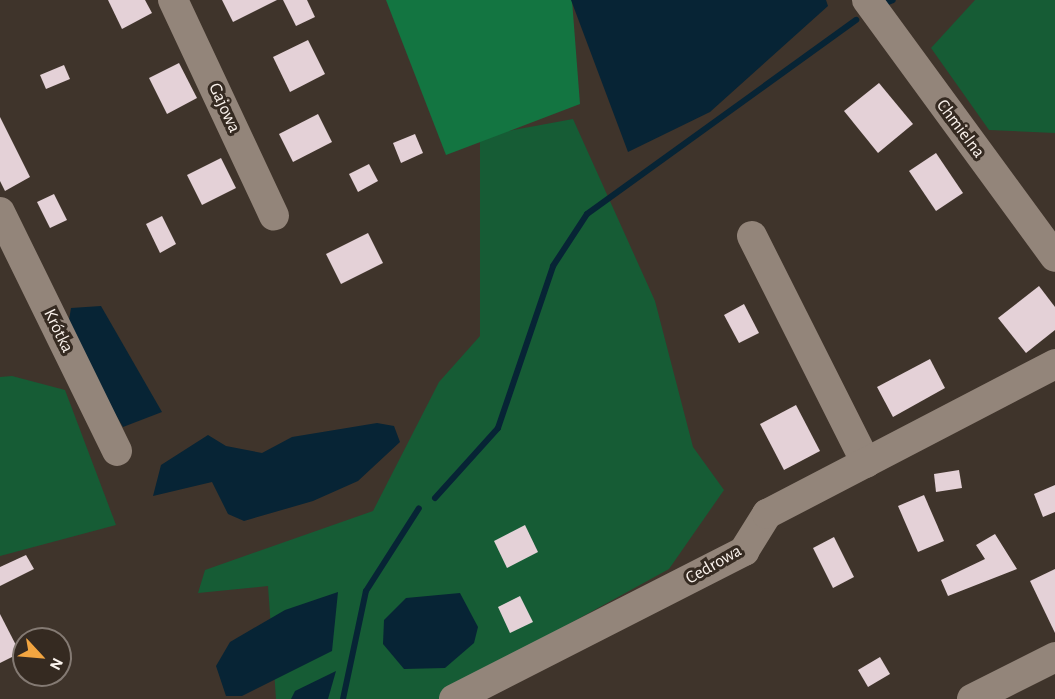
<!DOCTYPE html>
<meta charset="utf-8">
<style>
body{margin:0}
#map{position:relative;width:1055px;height:699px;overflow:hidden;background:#3f342b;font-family:"Alegreya Sans",sans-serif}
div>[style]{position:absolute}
.green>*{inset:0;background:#165c35}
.forest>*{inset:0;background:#137541}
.water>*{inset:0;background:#072435}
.stream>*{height:6px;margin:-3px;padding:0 3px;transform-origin:3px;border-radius:3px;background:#072435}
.building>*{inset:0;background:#e4d1d7}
.minor>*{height:30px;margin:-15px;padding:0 15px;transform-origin:15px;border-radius:15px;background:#93857a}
span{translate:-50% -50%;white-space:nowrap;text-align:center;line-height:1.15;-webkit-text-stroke:6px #352a21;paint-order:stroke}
.street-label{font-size:18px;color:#fbf3ed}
.north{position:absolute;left:12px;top:627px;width:60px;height:60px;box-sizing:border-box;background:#352a21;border:2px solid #847a73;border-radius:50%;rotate:116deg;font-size:16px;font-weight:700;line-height:24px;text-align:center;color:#fbf3ed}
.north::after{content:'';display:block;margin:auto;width:21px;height:27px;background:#f2a541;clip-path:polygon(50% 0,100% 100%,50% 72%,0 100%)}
</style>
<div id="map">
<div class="green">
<i style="clip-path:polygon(975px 0,1055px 0,1055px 133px,989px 130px,931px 48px)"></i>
<i style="clip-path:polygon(573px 119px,655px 301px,693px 447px,724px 490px,669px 569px,538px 641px,460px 699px,276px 699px,268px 586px,198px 593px,205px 570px,373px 511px,439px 382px,480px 336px,480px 136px)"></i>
<i style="clip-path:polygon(12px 376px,65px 390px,116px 525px,0 556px,0 377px)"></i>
</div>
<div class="forest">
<i style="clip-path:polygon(386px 0,572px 0,580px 104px,446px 155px)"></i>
</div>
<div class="water">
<i style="clip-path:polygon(571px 0,826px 0,828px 6px,710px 112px,628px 152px)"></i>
<i style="clip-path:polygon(101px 306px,162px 412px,123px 427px,67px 332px,71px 308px)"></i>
<i style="clip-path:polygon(377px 423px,394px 426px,400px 442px,358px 481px,313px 501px,244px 521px,228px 514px,212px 482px,153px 496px,161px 465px,208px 435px,226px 446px,262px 453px,292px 437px)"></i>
<i style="clip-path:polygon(338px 592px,332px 651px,242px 696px,226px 696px,216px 666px,230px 642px,285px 610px)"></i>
<i style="clip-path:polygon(460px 593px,478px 627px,474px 643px,445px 668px,404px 669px,383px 644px,384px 620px,406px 598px)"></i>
<i style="clip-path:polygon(336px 671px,328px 699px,291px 699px,295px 691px)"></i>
</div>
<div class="stream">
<i style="left:888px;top:2px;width:5px;rotate:-22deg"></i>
<i style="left:435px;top:498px;width:94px;rotate:-48deg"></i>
<i style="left:498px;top:428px;width:171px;rotate:-71.2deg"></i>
<i style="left:553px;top:266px;width:62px;rotate:-56.8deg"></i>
<i style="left:587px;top:214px;width:332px;rotate:-35.8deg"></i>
<i style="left:343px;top:699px;width:110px;rotate:-78deg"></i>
<i style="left:366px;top:591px;width:98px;rotate:-57.4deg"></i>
</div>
<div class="building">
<i style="clip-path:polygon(108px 0,145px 0,152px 13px,122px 29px)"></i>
<i style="clip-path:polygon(222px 0,277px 0,233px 22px)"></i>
<i style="clip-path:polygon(283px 0,307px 0,315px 17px,296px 26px)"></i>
<i style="clip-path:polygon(308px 40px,325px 74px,290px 92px,273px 57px)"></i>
<i style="clip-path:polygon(179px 63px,197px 98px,167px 114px,149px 78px)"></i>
<i style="clip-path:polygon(64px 65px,70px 79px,46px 89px,40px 75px)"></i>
<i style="clip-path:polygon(879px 83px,913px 124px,878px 153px,844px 111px)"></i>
<i style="clip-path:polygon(318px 114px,332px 142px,293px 162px,279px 134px)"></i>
<i style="clip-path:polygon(0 117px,30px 177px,5px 191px,0 181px)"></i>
<i style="clip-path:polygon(415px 134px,423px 153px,401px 163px,393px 143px)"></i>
<i style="clip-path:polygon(936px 153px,963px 193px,936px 211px,909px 171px)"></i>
<i style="clip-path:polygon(221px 158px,236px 188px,202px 205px,187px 175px)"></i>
<i style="clip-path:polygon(369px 164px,378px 181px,358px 192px,349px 174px)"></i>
<i style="clip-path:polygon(54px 194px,67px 220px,50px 228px,37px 202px)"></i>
<i style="clip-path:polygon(162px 216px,176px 244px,160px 253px,146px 224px)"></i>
<i style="clip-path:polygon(368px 233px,383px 263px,341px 284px,326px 254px)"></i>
<i style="clip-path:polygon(1039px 286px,1055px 307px,1055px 330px,1026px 353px,998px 318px)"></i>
<i style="clip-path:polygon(744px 304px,759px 333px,739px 343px,724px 315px)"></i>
<i style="clip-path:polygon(930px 359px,945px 388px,893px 417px,877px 387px)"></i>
<i style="clip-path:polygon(796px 405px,820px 451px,784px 470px,760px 424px)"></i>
<i style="clip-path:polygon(959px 470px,962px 488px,936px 492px,934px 474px)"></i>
<i style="clip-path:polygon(1055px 485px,1055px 512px,1043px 517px,1034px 494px)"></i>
<i style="clip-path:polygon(924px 495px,944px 541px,918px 552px,898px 506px)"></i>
<i style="clip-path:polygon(525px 525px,538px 552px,507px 568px,494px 541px)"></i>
<i style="clip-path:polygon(995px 534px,1017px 569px,948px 596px,941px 580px,985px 559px,976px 545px)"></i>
<i style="clip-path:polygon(834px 537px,854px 577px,833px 588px,813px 548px)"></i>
<i style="clip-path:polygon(26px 555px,34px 569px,0 586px,0 567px)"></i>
<i style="clip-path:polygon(1055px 569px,1055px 633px,1030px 581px)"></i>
<i style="clip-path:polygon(520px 596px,533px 622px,510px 633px,498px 607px)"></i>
<i style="clip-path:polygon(0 614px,20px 653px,0 663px)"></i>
<i style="clip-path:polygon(880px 657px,890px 674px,868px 687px,858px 670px)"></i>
</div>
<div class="minor">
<i style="left:173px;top:0;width:238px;rotate:64.9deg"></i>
<i style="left:867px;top:0;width:318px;rotate:53.8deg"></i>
<i style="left:0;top:212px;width:266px;rotate:63.9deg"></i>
<i style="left:752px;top:236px;width:254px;rotate:63.3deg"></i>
<i style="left:454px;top:699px;width:326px;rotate:-27deg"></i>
<i style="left:744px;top:551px;width:44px;rotate:-58.1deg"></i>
<i style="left:767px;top:514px;width:325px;rotate:-27.5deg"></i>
<i style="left:972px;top:699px;width:93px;rotate:-26.8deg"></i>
</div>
<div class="street-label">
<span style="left:224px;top:108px;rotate:65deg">Gajowa</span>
<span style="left:960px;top:129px;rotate:53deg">Chmielna</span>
<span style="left:58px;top:331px;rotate:64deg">Krótka</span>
<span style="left:714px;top:565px;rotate:-30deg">Cedrowa</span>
</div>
<div class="north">N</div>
</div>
